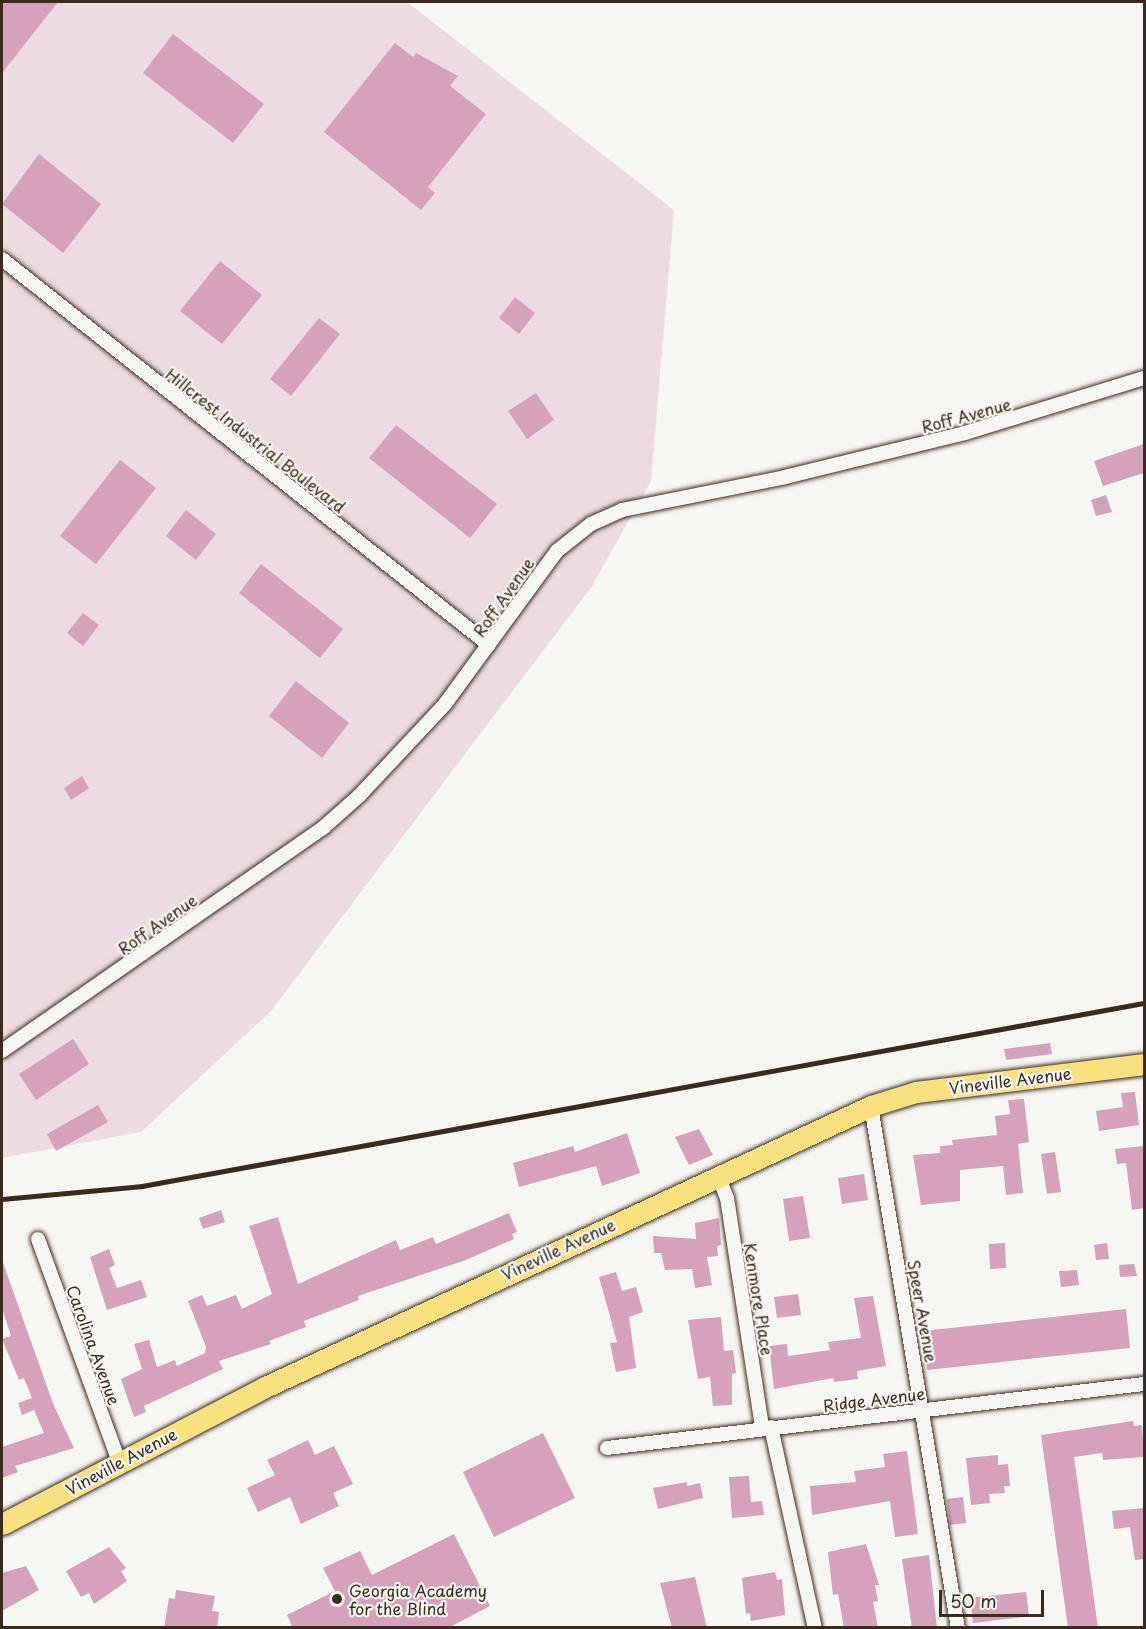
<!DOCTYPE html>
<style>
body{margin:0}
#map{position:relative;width:1146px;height:1629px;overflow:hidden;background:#f6f6f2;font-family:"Playpen Sans",sans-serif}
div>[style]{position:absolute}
.built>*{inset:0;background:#ecdce2}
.building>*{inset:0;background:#d5a1bb}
.roads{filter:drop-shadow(0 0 2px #3b2a1e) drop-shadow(0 0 2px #3b2a1e)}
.minor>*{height:14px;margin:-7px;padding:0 7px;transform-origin:7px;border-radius:7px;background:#f6f6f2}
.primary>*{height:21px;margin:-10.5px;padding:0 10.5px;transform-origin:10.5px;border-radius:10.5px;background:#fae180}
.rail>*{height:4.5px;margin:-2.25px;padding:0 2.25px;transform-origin:2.25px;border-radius:2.25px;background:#3b2a1e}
.dots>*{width:16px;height:16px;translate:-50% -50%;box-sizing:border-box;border:3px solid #f6f6f2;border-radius:50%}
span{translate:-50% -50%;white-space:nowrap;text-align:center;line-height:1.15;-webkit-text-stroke:4.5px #f6f6f2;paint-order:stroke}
.street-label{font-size:16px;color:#3b2a1e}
.poi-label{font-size:16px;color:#3b2a1e}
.left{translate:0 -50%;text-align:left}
.frame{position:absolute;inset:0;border:3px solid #3b2a1e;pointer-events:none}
.scale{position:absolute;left:939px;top:1590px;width:105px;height:27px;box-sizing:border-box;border:3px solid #3b2a1e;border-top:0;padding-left:8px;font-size:18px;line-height:21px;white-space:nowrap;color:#3b2a1e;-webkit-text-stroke:4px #f6f6f2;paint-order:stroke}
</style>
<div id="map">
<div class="built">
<i style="clip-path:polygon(2px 2px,407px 2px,674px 210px,651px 481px,592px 586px,271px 1011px,141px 1132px,2px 1158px)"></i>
</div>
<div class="building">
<i style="clip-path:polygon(2px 2px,58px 2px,2px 73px)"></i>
<i style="clip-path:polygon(173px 34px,264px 104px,233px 143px,143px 73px)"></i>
<i style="clip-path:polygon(395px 43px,413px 57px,416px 53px,458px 76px,450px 86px,486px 114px,428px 187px,435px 193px,421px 210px,324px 132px)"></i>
<i style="clip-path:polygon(39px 154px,101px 204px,63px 253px,2px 204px)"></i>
<i style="clip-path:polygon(220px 261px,262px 295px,222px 344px,180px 311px)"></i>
<i style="clip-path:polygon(515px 297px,535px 313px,519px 334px,499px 318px)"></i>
<i style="clip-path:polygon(319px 318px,340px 334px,291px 396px,270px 379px)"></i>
<i style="clip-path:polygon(536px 393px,554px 420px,527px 439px,508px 411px)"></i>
<i style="clip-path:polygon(396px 425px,497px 504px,470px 538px,369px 458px)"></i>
<i style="clip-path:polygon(1144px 444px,1144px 473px,1103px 486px,1094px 461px)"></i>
<i style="clip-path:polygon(120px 460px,156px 488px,96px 564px,60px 536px)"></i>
<i style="clip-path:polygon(1106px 495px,1112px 512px,1096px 516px,1091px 500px)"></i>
<i style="clip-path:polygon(186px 510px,216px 534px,196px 560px,166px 536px)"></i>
<i style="clip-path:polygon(261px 564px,343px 629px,320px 658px,239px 593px)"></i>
<i style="clip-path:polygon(83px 613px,99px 625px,83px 646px,67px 633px)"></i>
<i style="clip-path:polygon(296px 681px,349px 723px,322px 758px,269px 716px)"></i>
<i style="clip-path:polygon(82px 776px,89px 788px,71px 800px,64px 788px)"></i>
<i style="clip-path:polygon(73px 1039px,89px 1064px,36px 1100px,19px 1074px)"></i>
<i style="clip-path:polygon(1050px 1043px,1052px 1054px,1006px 1060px,1004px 1049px)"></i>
<i style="clip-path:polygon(1135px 1092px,1139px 1125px,1099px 1131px,1096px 1111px,1123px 1107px,1121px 1093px)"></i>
<i style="clip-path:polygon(1024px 1099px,1029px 1142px,1018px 1144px,1023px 1193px,1006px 1195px,1003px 1166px,960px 1170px,960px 1201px,921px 1205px,913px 1155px,940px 1153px,940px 1146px,953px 1145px,952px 1140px,997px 1135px,995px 1116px,1010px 1114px,1008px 1100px)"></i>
<i style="clip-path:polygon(98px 1105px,108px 1122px,56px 1151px,47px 1134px)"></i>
<i style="clip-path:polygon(699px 1129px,713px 1155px,689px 1165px,675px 1137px)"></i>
<i style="clip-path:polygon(627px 1133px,640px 1173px,602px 1186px,596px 1166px,519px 1187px,513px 1163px,573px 1146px,575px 1152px)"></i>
<i style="clip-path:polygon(1144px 1146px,1144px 1208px,1132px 1210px,1126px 1163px,1117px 1164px,1115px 1149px)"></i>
<i style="clip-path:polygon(1055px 1152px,1061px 1192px,1047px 1194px,1041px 1154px)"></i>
<i style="clip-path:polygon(864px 1174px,868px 1200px,842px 1204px,838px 1178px)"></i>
<i style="clip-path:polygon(803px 1196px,810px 1238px,789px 1241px,783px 1199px)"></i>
<i style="clip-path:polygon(221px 1210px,225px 1222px,203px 1229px,199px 1218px)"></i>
<i style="clip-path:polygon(509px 1213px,517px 1232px,512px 1234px,514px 1239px,466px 1260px,358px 1296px,359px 1300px,304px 1321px,306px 1327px,269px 1341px,271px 1344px,219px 1361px,223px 1369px,144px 1406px,146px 1412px,134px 1417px,121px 1379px,142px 1369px,134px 1344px,149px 1340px,157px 1367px,175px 1360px,177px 1366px,205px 1353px,206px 1347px,188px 1301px,202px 1295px,207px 1306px,236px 1295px,242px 1309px,272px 1294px,249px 1226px,278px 1217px,298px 1284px,396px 1240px,400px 1250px,433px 1237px,436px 1244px)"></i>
<i style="clip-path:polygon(719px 1218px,721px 1245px,717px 1246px,718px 1256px,707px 1257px,712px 1285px,695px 1288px,692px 1269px,665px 1270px,661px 1253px,654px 1253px,653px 1236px,696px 1239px,695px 1223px)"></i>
<i style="clip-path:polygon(1005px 1243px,1006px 1268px,990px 1269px,989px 1244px)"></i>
<i style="clip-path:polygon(1107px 1243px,1109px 1259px,1096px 1260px,1094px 1245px)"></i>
<i style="clip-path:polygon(109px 1249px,115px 1265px,109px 1268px,117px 1288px,141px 1280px,147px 1297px,107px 1310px,90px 1257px)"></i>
<i style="clip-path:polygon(2px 1260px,54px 1406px,74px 1448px,15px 1466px,18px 1472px,2px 1478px,2px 1447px,44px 1433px,34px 1410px,22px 1415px,18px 1403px,32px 1398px,24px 1378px,19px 1380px,2px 1339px,11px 1336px,2px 1308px)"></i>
<i style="clip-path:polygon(1134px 1264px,1137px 1276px,1120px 1277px,1119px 1265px)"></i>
<i style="clip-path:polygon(1077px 1270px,1079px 1285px,1061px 1287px,1059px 1271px)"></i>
<i style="clip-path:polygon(616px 1272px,622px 1291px,636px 1287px,643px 1312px,629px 1317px,636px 1368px,616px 1372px,610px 1343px,617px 1342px,599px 1277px)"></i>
<i style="clip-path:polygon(798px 1294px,801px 1315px,777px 1318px,774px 1297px)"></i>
<i style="clip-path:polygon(873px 1296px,886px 1366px,857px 1371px,858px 1379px,834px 1382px,833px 1378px,774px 1389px,769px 1346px,787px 1344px,788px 1356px,830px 1350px,828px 1342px,861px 1338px,854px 1298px)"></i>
<i style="clip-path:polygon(1126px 1309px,1130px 1348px,927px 1370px,923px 1331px)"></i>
<i style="clip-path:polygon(721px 1317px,724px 1351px,733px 1350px,736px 1373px,732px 1374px,732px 1405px,713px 1406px,710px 1377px,698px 1379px,688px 1320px)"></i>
<i style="clip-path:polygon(1133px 1421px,1134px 1426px,1142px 1425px,1144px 1457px,1103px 1460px,1102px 1453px,1074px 1457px,1098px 1628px,1068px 1628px,1041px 1435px)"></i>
<i style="clip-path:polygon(543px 1433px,575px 1498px,494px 1537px,463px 1472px)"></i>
<i style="clip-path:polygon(308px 1440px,315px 1455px,334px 1446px,353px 1484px,333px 1493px,339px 1506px,301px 1524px,290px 1497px,258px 1512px,247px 1488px,275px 1475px,267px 1460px)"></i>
<i style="clip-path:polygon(907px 1451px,918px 1534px,895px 1537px,890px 1501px,812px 1515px,810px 1486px,856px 1482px,854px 1471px,885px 1467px,883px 1454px)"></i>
<i style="clip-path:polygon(998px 1455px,998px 1465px,1008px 1464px,1010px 1486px,1004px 1486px,1005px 1493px,989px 1494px,990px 1503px,971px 1505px,966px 1458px)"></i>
<i style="clip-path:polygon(749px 1476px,751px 1502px,762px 1501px,764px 1515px,732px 1518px,729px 1477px)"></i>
<i style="clip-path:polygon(687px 1482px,687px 1486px,700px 1483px,703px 1498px,658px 1509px,653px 1488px)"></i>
<i style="clip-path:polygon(963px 1497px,966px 1523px,950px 1525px,947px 1499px)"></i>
<i style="clip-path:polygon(1144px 1508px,1144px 1559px,1135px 1560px,1130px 1527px,1114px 1529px,1112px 1511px)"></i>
<i style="clip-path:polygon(454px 1534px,490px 1606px,448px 1628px,293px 1628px,287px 1615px,335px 1591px,323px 1568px,360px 1551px,372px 1575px)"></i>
<i style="clip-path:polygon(866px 1544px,879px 1585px,875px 1585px,878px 1601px,873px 1602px,878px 1628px,844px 1628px,838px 1594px,833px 1595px,828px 1552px)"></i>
<i style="clip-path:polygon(109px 1547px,126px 1568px,121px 1571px,127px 1581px,94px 1604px,89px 1593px,81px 1597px,66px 1571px)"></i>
<i style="clip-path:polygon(929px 1555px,937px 1628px,912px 1628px,902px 1559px)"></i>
<i style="clip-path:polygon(26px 1566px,39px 1590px,2px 1611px,2px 1573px)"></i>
<i style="clip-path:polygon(775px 1572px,777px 1580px,782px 1579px,785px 1615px,751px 1621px,750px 1613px,746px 1614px,742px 1578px)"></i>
<i style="clip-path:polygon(695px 1577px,707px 1628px,672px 1628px,660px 1583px)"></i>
<i style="clip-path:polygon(176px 1590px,215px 1596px,212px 1611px,219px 1612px,217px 1628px,164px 1628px,169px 1598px,175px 1599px)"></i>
<i style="clip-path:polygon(1026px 1592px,1029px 1616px,973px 1623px,970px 1598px)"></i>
</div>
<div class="roads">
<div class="minor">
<i style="left:2px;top:259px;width:621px;rotate:38.4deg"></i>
<i style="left:2px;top:1051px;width:392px;rotate:-34.8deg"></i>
<i style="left:324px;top:827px;width:47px;rotate:-41.5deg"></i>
<i style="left:359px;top:796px;width:126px;rotate:-46.9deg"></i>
<i style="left:445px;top:704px;width:190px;rotate:-53.8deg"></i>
<i style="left:557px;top:551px;width:43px;rotate:-38.5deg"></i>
<i style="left:591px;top:524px;width:34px;rotate:-24deg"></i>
<i style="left:622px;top:510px;width:166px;rotate:-11.4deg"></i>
<i style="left:785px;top:477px;width:185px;rotate:-13.7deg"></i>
<i style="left:965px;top:433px;width:187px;rotate:-17.1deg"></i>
<i style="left:871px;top:1106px;width:529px;rotate:80.54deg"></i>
<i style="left:718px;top:1175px;width:25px;rotate:69deg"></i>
<i style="left:727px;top:1198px;width:233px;rotate:81.3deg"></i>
<i style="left:38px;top:1239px;width:237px;rotate:70deg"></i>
<i style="left:771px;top:1427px;width:206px;rotate:77.7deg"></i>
<i style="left:607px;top:1448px;width:541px;rotate:-6.8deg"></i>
</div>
<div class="primary">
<i style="left:2px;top:1524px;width:294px;rotate:-27.5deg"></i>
<i style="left:263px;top:1388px;width:670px;rotate:-24.88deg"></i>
<i style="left:871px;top:1106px;width:47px;rotate:-17.3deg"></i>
<i style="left:916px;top:1092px;width:230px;rotate:-7deg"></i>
</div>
</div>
<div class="rail">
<i style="left:2px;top:1199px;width:141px;rotate:-5.3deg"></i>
<i style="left:142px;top:1186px;width:1019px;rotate:-10.35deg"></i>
</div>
<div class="dots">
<i style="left:337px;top:1599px;background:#3b2a1e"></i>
</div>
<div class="street-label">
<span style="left:966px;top:415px;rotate:-15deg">Roff Avenue</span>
<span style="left:256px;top:440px;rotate:38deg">Hillcrest Industrial Boulevard</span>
<span style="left:503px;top:597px;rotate:-55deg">Roff Avenue</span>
<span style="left:157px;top:924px;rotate:-35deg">Roff Avenue</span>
<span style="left:1010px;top:1080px;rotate:-7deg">Vineville Avenue</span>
<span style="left:558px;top:1249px;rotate:-25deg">Vineville Avenue</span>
<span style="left:759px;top:1299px;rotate:81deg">Kenmore Place</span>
<span style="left:923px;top:1311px;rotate:80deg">Speer Avenue</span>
<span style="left:94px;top:1345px;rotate:70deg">Carolina Avenue</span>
<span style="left:874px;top:1399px;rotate:-7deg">Ridge Avenue</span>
<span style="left:121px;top:1461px;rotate:-28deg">Vineville Avenue</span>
</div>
<div class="poi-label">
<span class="left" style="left:349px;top:1599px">Georgia Academy<br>for the Blind</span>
</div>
<div class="frame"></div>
<div class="scale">50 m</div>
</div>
